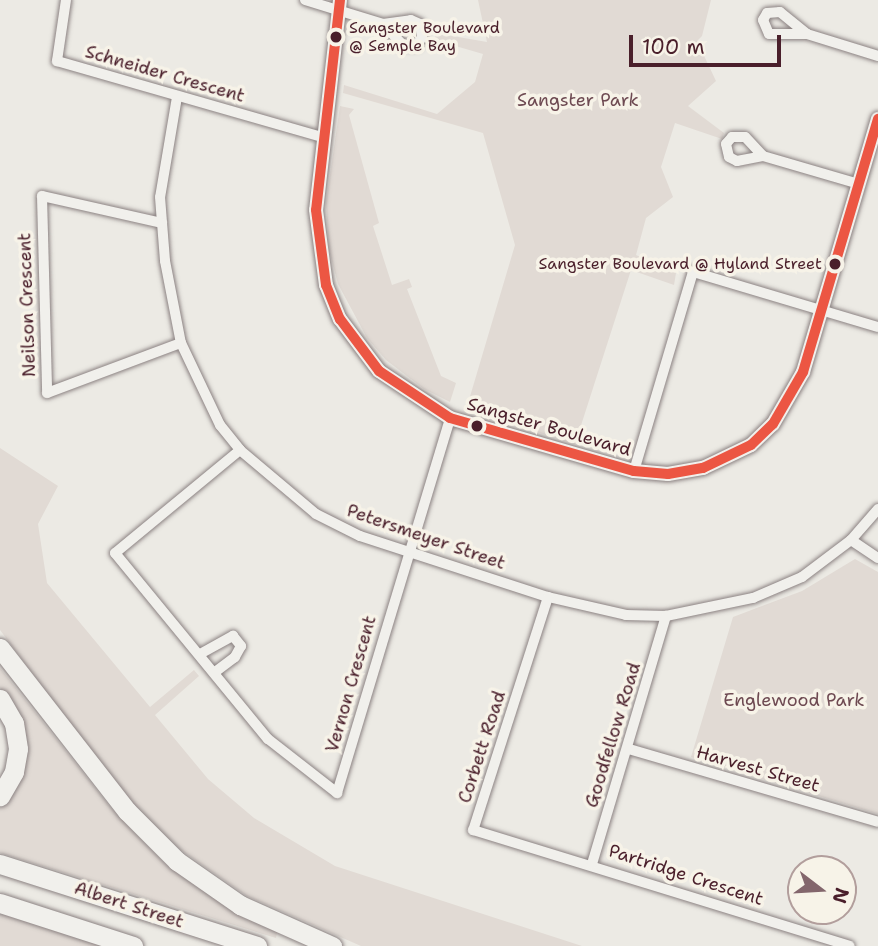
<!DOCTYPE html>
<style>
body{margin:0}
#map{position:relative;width:878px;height:946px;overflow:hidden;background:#eceae4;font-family:"Shantell Sans",sans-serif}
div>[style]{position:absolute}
.green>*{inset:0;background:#e1dad4}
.roads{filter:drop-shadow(0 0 2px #8b8282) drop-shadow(0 0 2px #8b8282)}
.street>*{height:10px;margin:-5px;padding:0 5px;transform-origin:5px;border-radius:5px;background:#f1f0ec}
.secondary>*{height:14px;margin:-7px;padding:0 7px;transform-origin:7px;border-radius:7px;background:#f1f0ec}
.highway>*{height:19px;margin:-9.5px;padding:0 9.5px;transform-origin:9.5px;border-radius:9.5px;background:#f1f0ec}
.bus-1>*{height:10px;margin:-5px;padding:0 5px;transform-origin:5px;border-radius:5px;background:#ec5643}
.dots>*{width:19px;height:19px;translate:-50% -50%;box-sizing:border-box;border:4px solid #f7f3e8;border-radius:50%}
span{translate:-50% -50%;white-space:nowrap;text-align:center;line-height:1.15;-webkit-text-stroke:7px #f7f3e8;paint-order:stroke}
.bus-label{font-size:16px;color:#4a1f2b}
.left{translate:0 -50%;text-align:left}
.right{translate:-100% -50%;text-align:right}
.street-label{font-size:18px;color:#4a1f2b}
.park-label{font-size:18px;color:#6e4a52}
.north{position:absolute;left:787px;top:855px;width:70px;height:70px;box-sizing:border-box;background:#f7f3e8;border:2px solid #b29e9c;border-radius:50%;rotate:107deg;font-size:19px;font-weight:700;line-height:28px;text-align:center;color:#4a1f2b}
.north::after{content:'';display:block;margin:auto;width:24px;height:32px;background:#83666c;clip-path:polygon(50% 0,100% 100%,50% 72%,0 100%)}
.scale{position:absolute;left:629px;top:35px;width:152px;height:32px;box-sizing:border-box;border:4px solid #4a1f2b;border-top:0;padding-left:9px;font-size:21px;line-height:24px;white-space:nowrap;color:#4a1f2b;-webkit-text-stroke:5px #f7f3e8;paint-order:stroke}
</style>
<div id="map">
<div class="green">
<i style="clip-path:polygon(478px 0,711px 0,702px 36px,697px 41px,716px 81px,688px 106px,724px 133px,722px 139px,675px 123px,661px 167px,673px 197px,646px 218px,636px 255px,676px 273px,674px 285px,631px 270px,575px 444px,466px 410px,515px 245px,483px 133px,343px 93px,344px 85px,437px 114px,475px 82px,483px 54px,435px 40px,435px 33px,487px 42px)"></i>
<i style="clip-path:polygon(340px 106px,354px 109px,349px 115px,379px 223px,373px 226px,392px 285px,409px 279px,412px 287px,407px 289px,441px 376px,456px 383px,450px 402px,424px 389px,386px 360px,367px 338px,338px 284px,329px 250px,326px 203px)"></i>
<i style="clip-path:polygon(0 448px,58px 486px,38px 524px,47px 583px,150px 707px,194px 670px,199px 676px,155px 715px,208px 779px,254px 818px,335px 866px,582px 946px,361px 946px,247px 896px,165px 839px,109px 776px,0 630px)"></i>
<i style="clip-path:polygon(855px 559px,878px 572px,878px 814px,691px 757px,733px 617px,802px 591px)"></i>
<i style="clip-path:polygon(0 668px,111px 808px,163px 861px,277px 932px,276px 938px,0 853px,0 808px,19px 779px,18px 712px,0 688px)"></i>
<i style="clip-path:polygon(0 911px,108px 946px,0 946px)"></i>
</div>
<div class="roads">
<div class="street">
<i style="left:66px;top:0;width:62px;rotate:98.4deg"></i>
<i style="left:57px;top:61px;width:276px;rotate:16deg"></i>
<i style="left:305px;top:0;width:82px;rotate:17.1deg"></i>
<i style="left:383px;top:24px;width:28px;rotate:-8deg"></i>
<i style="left:411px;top:20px;width:10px;rotate:24deg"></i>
<i style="left:420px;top:24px;width:13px;rotate:81deg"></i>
<i style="left:422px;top:37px;width:9px;rotate:122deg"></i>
<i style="left:417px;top:45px;width:14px;rotate:180deg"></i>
<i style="left:403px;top:45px;width:29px;rotate:-134deg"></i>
<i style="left:807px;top:34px;width:35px;rotate:-141deg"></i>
<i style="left:780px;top:12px;width:13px;rotate:176deg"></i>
<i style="left:767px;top:13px;width:8px;rotate:120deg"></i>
<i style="left:763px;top:20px;width:15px;rotate:67deg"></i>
<i style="left:769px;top:34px;width:38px"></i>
<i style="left:807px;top:34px;width:74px;rotate:17.2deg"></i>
<i style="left:177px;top:97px;width:101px;rotate:99.6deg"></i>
<i style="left:160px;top:197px;width:64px;rotate:85.5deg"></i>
<i style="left:165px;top:261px;width:84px;rotate:79deg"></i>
<i style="left:181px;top:343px;width:91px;rotate:64.6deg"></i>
<i style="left:220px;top:425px;width:32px;rotate:51deg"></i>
<i style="left:240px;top:450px;width:99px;rotate:40.1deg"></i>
<i style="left:316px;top:514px;width:49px;rotate:26.6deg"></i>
<i style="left:360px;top:536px;width:198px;rotate:18deg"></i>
<i style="left:548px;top:597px;width:80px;rotate:13deg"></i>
<i style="left:626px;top:615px;width:40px;rotate:1.4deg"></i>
<i style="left:666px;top:616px;width:89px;rotate:-11.7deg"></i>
<i style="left:753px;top:598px;width:53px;rotate:-23.2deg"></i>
<i style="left:802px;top:577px;width:61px;rotate:-37.1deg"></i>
<i style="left:851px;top:540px;width:41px;rotate:-48.9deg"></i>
<i style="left:763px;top:156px;width:26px;rotate:-133deg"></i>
<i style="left:745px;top:137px;width:13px;rotate:180deg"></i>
<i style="left:732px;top:137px;width:9px;rotate:131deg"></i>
<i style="left:726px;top:144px;width:13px;rotate:77deg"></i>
<i style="left:729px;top:157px;width:9px;rotate:27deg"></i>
<i style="left:737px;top:161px;width:26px;rotate:-11deg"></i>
<i style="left:763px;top:156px;width:100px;rotate:16.3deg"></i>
<i style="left:162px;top:223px;width:123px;rotate:-167.3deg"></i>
<i style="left:42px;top:196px;width:197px;rotate:88.5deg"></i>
<i style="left:47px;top:393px;width:143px;rotate:-20.5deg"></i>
<i style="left:240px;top:450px;width:162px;rotate:140.5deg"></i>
<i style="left:115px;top:553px;width:241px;rotate:50.6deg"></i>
<i style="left:268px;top:739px;width:88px;rotate:38deg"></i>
<i style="left:337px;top:793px;width:392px;rotate:-73.2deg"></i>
<i style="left:634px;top:471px;width:208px;rotate:-73.5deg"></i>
<i style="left:693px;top:272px;width:193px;rotate:16.6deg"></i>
<i style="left:851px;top:540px;width:32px;rotate:34deg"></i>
<i style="left:548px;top:597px;width:245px;rotate:107.8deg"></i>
<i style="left:473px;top:830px;width:394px;rotate:17.1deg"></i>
<i style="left:200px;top:654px;width:38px;rotate:-29deg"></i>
<i style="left:233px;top:636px;width:13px;rotate:51deg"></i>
<i style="left:241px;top:646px;width:13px;rotate:119deg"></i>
<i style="left:235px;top:657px;width:25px;rotate:143deg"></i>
<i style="left:629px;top:749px;width:259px;rotate:16.3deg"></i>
<i style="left:592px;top:864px;width:259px;rotate:-73.4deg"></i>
</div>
<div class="secondary">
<i style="left:340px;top:0;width:211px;rotate:96.5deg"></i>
<i style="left:316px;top:210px;width:76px;rotate:82.4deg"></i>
<i style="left:326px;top:285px;width:37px;rotate:68deg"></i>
<i style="left:340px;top:319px;width:65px;rotate:53.1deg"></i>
<i style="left:379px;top:371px;width:85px;rotate:33.5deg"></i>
<i style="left:450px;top:418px;width:191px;rotate:16.1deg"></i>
<i style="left:634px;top:471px;width:34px;rotate:5deg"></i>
<i style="left:668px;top:474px;width:36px;rotate:-10deg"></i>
<i style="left:703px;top:468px;width:53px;rotate:-25.6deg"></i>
<i style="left:751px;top:445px;width:30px;rotate:-44deg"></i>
<i style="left:773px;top:424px;width:60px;rotate:-60deg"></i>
<i style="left:803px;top:372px;width:264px;rotate:-73.5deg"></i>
</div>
<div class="highway">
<i style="left:0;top:648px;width:207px;rotate:52.1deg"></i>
<i style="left:127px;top:811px;width:71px;rotate:45deg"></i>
<i style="left:177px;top:861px;width:77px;rotate:34.9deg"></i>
<i style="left:240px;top:905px;width:101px;rotate:24deg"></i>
<i style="left:0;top:699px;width:28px;rotate:60deg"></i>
<i style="left:14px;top:723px;width:26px;rotate:81deg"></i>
<i style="left:18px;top:749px;width:23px;rotate:100deg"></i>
<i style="left:14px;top:772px;width:28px;rotate:120deg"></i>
<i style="left:0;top:864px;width:270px;rotate:17.7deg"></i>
<i style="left:0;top:903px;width:140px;rotate:17.9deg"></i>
</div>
</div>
<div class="bus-1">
<i style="left:340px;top:0;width:211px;rotate:96.5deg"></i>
<i style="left:316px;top:210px;width:76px;rotate:82.4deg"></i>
<i style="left:326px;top:285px;width:37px;rotate:68deg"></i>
<i style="left:340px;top:319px;width:65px;rotate:53.1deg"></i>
<i style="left:379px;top:371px;width:85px;rotate:33.5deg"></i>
<i style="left:450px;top:418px;width:191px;rotate:16.1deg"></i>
<i style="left:634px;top:471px;width:34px;rotate:5deg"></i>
<i style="left:668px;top:474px;width:36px;rotate:-10deg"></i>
<i style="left:703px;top:468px;width:53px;rotate:-25.6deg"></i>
<i style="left:751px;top:445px;width:30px;rotate:-44deg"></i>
<i style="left:773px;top:424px;width:60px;rotate:-60deg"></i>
<i style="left:803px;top:372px;width:264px;rotate:-73.5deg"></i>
</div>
<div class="dots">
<i style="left:336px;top:37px;background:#4a1f2b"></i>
<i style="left:835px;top:264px;background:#4a1f2b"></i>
<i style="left:477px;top:426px;background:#4a1f2b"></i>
</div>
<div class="bus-label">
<span class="left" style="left:349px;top:37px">Sangster Boulevard<br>@ Semple Bay</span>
<span class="right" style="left:822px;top:264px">Sangster Boulevard @ Hyland Street</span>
</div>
<div class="street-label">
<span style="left:165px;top:74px;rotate:16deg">Schneider Crescent</span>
<span style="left:27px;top:305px;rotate:-92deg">Neilson Crescent</span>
<span style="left:549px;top:427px;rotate:16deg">Sangster Boulevard</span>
<span style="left:426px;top:537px;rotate:19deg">Petersmeyer Street</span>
<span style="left:351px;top:684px;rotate:-74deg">Vernon Crescent</span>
<span style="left:613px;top:735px;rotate:-73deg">Goodfellow Road</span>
<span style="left:482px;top:747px;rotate:-72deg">Corbett Road</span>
<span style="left:758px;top:769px;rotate:16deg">Harvest Street</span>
<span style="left:686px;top:875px;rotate:18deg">Partridge Crescent</span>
<span style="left:129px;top:905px;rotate:18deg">Albert Street</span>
</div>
<div class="park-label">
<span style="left:578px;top:100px">Sangster Park</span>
<span style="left:794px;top:700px">Englewood Park</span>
</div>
<div class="north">N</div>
<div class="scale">100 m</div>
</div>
